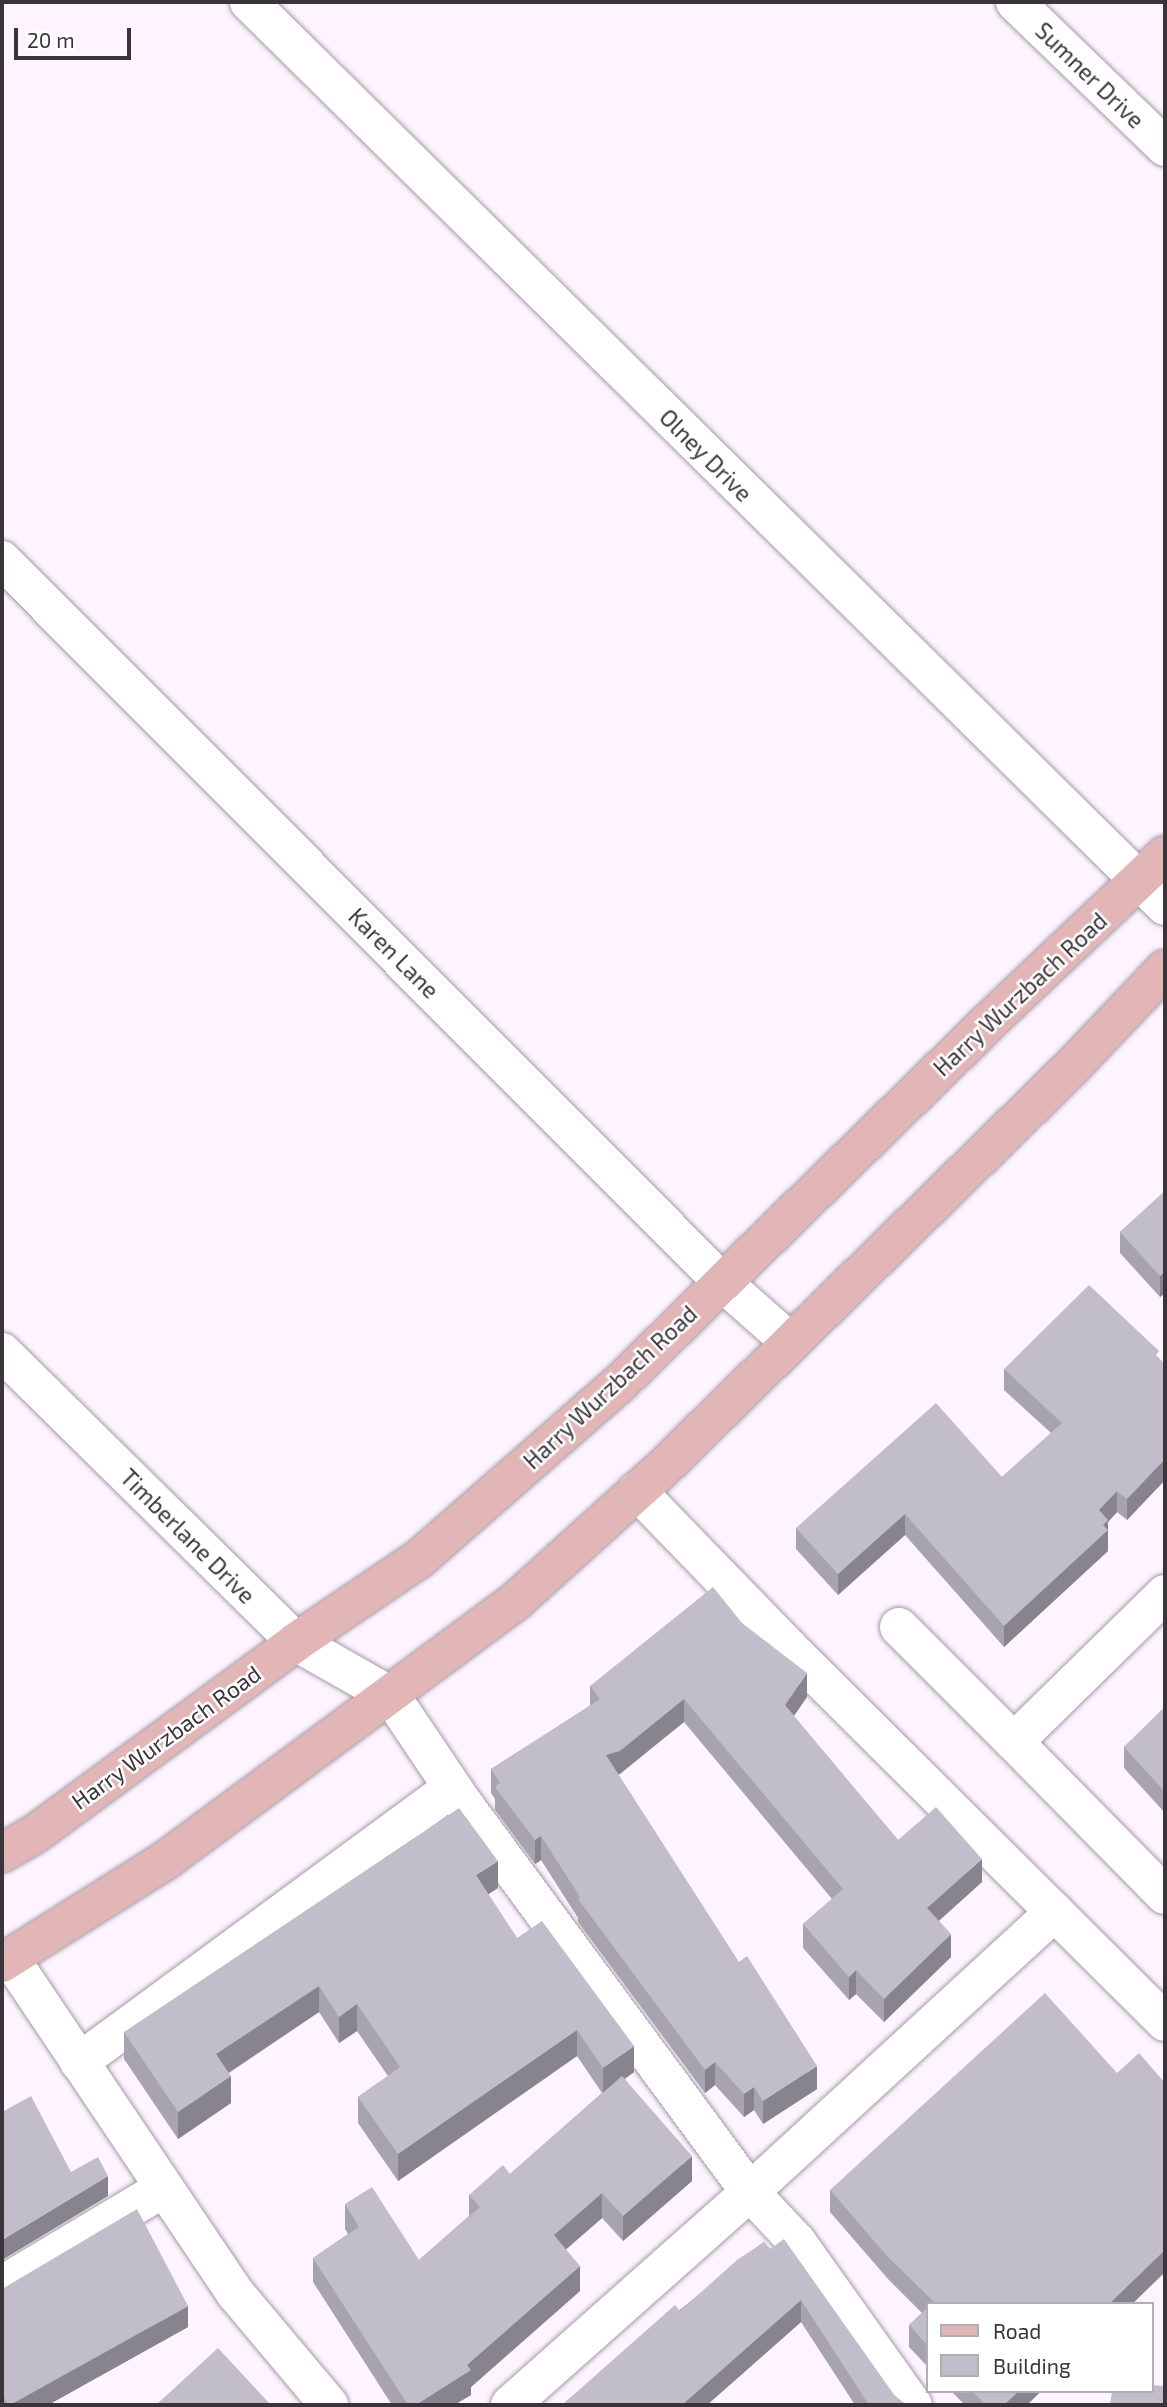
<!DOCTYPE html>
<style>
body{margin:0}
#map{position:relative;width:1167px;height:2407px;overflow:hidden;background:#fdf4ff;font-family:"Exo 2",sans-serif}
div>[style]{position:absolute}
.roads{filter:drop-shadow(0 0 2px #a49aa5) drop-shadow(0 0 2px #a49aa5)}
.minor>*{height:38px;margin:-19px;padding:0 19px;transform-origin:19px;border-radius:19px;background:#fff}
.major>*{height:38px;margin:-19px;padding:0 19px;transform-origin:19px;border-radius:19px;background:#e2b6b6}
.wall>*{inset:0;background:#a7a3af}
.shaded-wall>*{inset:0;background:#88848e}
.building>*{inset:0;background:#c2bdcb}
span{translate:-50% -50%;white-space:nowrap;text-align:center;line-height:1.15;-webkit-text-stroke:5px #fff;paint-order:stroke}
.street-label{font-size:23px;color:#3a353a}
.frame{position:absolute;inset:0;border:4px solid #3a353a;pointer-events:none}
.legend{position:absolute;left:926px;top:2302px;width:228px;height:91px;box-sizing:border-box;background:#fff;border:2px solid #b0aeb0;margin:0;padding:9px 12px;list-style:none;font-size:21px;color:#3a353a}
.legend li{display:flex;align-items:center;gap:14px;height:35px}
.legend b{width:35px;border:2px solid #b0aeb0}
.scale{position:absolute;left:14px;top:28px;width:117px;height:32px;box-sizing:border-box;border:4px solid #3a353a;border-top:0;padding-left:9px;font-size:21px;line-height:24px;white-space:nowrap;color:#3a353a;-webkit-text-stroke:5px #fff;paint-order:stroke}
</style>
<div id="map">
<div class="roads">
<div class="minor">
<i style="left:249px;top:2px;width:1287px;rotate:44.62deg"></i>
<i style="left:1015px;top:2px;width:209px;rotate:44deg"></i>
<i style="left:2px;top:560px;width:1020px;rotate:45.08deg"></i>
<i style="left:722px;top:1282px;width:91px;rotate:41.4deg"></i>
<i style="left:2px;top:1352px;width:413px;rotate:44.6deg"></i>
<i style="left:296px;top:1642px;width:109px;rotate:29.6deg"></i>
<i style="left:391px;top:1696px;width:129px;rotate:56.1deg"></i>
<i style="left:463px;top:1803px;width:483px;rotate:53.6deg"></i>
<i style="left:750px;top:2192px;width:414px;rotate:-42.6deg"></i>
<i style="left:637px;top:1491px;width:216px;rotate:45.9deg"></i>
<i style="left:787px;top:1646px;width:533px;rotate:44.85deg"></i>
<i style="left:1165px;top:1594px;width:211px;rotate:135.6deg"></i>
<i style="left:1014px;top:1742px;width:215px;rotate:45.4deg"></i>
<i style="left:899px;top:1627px;width:163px;rotate:45deg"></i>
<i style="left:10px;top:1958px;width:405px;rotate:56.1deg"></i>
<i style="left:236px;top:2294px;width:145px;rotate:50deg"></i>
<i style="left:79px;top:2062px;width:463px;rotate:-36.3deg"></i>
<i style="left:2px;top:2285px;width:189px;rotate:-30.9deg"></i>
<i style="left:510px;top:2405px;width:321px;rotate:-41.6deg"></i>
<i style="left:750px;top:2192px;width:69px;rotate:46.8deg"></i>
<i style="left:797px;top:2242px;width:200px;rotate:54.6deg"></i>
</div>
<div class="major">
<i style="left:2px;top:1853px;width:38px;rotate:-30deg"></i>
<i style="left:35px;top:1834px;width:324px;rotate:-36.3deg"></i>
<i style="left:296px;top:1642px;width:148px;rotate:-34deg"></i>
<i style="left:419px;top:1559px;width:269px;rotate:-41.2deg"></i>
<i style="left:621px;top:1382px;width:523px;rotate:-44.38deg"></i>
<i style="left:995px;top:1016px;width:234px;rotate:-43.4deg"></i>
<i style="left:2px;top:1963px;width:194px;rotate:-32.1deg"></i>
<i style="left:166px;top:1860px;width:437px;rotate:-36.5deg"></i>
<i style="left:517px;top:1600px;width:193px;rotate:-42.1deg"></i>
<i style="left:660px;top:1471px;width:577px;rotate:-44.44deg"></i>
<i style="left:1072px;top:1067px;width:135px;rotate:-46.5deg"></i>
</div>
</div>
<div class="wall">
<i style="clip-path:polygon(1165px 1191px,1165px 1293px,1160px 1297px,1120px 1253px,1120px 1232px)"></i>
<i style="clip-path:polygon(1159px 1359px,1165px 1364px,1165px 1480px,1127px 1520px,1117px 1512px,1108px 1522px,1108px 1551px,1004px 1647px,905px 1535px,838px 1595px,796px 1549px,796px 1528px,1002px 1477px,1051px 1433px,1004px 1390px,1004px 1369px)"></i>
<i style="clip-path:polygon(742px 1623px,807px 1697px,793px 1716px,898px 1840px,982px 1882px,939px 1921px,951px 1957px,884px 2022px,856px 1994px,849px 2000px,803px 1948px,803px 1924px,832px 1899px,684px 1722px,618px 1774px,817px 2089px,763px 2124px,754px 2110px,744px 2117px,715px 2085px,705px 2093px,578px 1922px,578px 1918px,541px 1860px,535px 1864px,495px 1810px,495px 1799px,491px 1793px,491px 1769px,590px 1706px,590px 1686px)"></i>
<i style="clip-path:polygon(1165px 1707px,1165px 1813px,1124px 1768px,1124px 1747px)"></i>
<i style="clip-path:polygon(498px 1888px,488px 1894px,517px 1938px,634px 2072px,625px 2079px,692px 2181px,623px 2241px,602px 2218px,566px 2249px,580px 2291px,471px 2387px,471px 2395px,454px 2405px,392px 2405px,313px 2282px,313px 2258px,348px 2234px,345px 2229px,345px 2204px,419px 2260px,469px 2216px,469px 2195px,510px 2174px,602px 2093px,577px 2056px,398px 2181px,358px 2123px,358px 2097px,388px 2076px,357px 2031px,339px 2043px,319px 2012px,229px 2073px,231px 2103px,178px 2139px,124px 2059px,124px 2032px)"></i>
<i style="clip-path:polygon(1117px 2073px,1165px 2083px,1165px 2272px,1132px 2304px,927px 2304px,927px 2366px,909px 2347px,909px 2325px,922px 2313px,888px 2279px,830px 2212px,830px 2190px)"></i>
<i style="clip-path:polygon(764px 2242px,895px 2396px,906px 2405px,855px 2405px,801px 2322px,707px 2405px,562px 2405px)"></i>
<i style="clip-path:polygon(2px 2289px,188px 2327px,48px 2405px,2px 2405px)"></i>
<i style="clip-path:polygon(951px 2391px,1041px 2391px,1027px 2405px,965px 2405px)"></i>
</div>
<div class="shaded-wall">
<i style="clip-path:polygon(1165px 1272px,1165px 1293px,1160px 1297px,1160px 1276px)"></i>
<i style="clip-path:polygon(1165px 1459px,1165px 1480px,1127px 1520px,1127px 1499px)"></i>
<i style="clip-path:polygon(1117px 1491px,1117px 1512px,1108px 1522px,1108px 1551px,1004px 1647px,1004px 1626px,1099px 1510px)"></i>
<i style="clip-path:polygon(905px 1514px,905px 1535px,838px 1595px,838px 1574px)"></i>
<i style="clip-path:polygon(807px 1673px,807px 1697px,785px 1729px,785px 1705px)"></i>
<i style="clip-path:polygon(684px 1699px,684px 1722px,620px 1774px,606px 1778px,606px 1755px)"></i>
<i style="clip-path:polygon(541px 1836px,541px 1860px,535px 1864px,535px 1840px)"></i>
<i style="clip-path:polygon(982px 1859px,982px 1882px,927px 1931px,927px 1908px)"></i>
<i style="clip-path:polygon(498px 1861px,498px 1888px,476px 1902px,476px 1875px)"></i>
<i style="clip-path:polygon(951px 1934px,951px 1957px,884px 2022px,884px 1999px)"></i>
<i style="clip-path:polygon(856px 1970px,856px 1994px,849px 2000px,849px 1977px)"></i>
<i style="clip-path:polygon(319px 1986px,319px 2012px,216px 2081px,216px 2054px)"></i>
<i style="clip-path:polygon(357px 2004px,357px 2031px,339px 2043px,339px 2017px)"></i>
<i style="clip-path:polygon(577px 2030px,577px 2056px,398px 2181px,398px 2154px)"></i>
<i style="clip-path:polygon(634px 2046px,634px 2072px,603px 2094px,603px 2068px)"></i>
<i style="clip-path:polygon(715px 2062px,715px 2085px,705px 2093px,705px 2070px)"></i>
<i style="clip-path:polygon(817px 2066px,817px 2089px,763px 2124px,763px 2101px)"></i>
<i style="clip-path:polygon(231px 2076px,231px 2103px,178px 2139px,178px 2112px)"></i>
<i style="clip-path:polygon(754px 2087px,754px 2110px,744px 2117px,744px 2094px)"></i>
<i style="clip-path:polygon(692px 2156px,692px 2181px,623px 2241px,623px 2216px)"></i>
<i style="clip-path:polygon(108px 2176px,108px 2196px,2px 2260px,2px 2240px)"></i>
<i style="clip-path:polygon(602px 2193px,602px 2218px,554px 2260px,554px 2235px)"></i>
<i style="clip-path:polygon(1165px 2250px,1165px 2272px,1132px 2304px,1109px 2304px)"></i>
<i style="clip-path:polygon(580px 2266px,580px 2291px,471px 2387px,471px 2395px,454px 2405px,416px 2405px,467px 2365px)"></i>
<i style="clip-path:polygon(801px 2300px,801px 2322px,707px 2405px,682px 2405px)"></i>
<i style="clip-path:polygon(188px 2306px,188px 2327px,48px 2405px,10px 2405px)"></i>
<i style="clip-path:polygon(1019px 2391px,1041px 2391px,1027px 2405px,1004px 2405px)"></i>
</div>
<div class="building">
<i style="clip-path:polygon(1165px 1191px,1165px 1272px,1160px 1276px,1120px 1232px)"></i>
<i style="clip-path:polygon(1089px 1285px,1159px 1351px,1156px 1355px,1165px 1364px,1165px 1459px,1127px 1499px,1117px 1491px,1099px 1510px,1108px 1520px,1103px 1525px,1108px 1530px,1004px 1626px,905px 1514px,838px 1574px,796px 1528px,936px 1403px,1002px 1477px,1062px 1423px,1004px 1369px)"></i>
<i style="clip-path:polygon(713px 1587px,742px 1623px,807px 1673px,785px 1705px,898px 1840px,936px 1807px,982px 1859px,927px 1908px,951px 1934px,884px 1999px,856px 1970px,849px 1977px,803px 1924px,843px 1889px,684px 1699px,620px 1751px,606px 1755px,739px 1962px,747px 1956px,817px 2066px,763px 2101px,754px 2087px,744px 2094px,715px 2062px,705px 2070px,578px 1899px,580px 1897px,541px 1836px,535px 1840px,495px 1787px,500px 1783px,491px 1769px,600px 1699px,590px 1686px)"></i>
<i style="clip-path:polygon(1165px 1707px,1165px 1792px,1124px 1747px)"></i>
<i style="clip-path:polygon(459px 1808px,498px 1861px,476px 1875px,517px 1938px,542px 1921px,634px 2046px,603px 2068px,577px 2030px,398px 2154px,358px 2097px,400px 2067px,357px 2004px,339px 2017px,319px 1986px,216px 2054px,231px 2076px,178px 2112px,124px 2032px)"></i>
<i style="clip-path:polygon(1045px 1993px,1117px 2073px,1139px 2053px,1165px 2083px,1165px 2250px,1109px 2304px,932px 2304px,934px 2302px,888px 2257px,830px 2190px)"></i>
<i style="clip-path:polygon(622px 2076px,692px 2156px,623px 2216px,602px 2193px,554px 2235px,580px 2266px,467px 2365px,471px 2370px,416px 2405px,408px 2405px,313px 2258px,359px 2227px,345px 2204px,372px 2187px,419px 2260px,480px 2207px,469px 2195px,503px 2165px,510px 2174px)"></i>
<i style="clip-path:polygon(31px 2096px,71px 2172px,98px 2157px,108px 2176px,2px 2240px,2px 2112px)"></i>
<i style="clip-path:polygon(137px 2209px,188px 2306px,10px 2405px,8px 2405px,2px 2393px,2px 2289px)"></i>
<i style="clip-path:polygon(784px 2239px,895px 2396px,906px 2405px,869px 2405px,801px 2300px,682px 2405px,562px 2405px,675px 2305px,680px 2311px,737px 2260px,764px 2242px,770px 2249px)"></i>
<i style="clip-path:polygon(927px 2308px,927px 2345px,909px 2325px)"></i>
<i style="clip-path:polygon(218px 2348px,269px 2403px,267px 2405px,156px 2405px)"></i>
<i style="clip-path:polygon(1151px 2385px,1165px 2386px,1165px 2405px,1110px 2405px,1112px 2391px,1151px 2391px)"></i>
<i style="clip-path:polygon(972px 2391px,1019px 2391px,1004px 2405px,986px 2405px)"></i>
</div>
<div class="street-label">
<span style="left:1090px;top:75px;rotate:44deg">Sumner Drive</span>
<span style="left:706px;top:455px;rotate:45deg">Olney Drive</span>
<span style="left:394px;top:953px;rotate:45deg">Karen Lane</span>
<span style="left:1020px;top:994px;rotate:-43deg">Harry Wurzbach Road</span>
<span style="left:610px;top:1387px;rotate:-43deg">Harry Wurzbach Road</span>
<span style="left:188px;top:1536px;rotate:45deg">Timberlane Drive</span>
<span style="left:166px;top:1737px;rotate:-36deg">Harry Wurzbach Road</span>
</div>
<div class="frame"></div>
<ul class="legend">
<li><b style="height:9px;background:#e2b6b6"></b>Road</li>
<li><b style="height:19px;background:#c2bdcb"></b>Building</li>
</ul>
<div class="scale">20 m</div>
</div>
